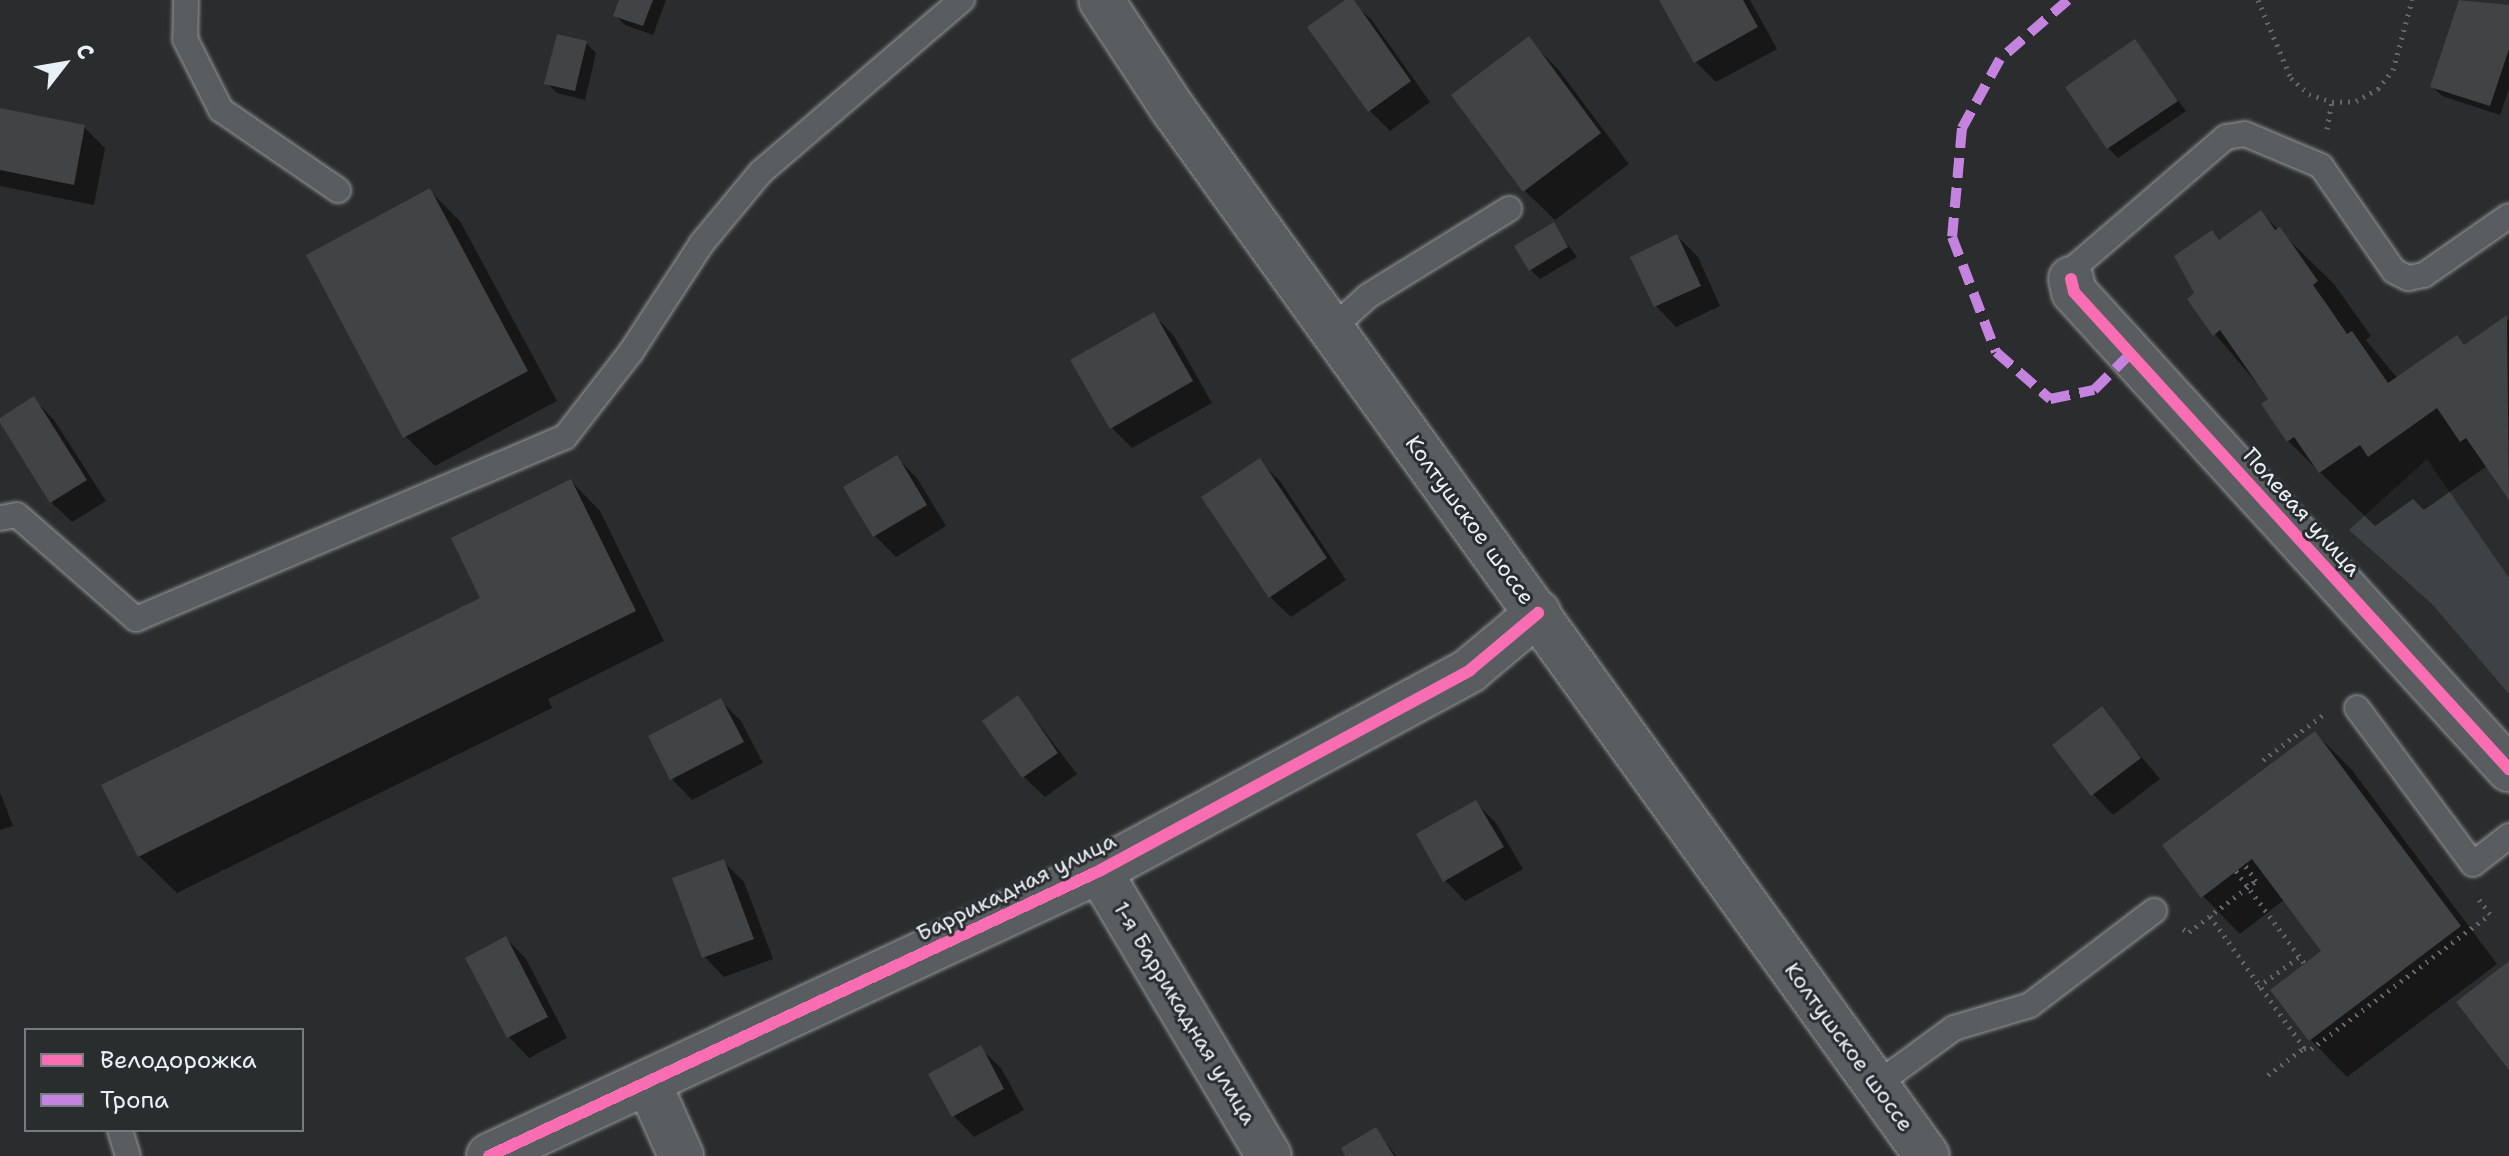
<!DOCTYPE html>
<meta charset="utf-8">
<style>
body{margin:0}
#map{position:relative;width:2509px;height:1156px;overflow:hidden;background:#2b2c2d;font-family:"Shantell Sans",sans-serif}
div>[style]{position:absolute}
.green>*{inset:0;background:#3f4244}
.shadow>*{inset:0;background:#0007}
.building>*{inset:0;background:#424344}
.path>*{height:5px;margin-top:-2.5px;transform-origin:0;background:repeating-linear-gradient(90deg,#636566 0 2px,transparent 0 8px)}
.roads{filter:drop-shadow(0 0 2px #96989a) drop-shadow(0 0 2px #96989a)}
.lane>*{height:24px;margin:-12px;padding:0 12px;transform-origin:12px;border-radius:12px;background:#5a5d60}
.street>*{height:44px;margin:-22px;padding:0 22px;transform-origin:22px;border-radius:22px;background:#5a5d60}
.secondary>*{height:44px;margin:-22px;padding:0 22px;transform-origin:22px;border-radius:22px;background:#5a5d60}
.quiet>*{height:10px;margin-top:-5px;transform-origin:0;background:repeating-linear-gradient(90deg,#c483df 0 20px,transparent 0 30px)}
.cycleway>*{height:12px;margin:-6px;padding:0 6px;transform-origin:6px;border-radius:6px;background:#f96db3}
span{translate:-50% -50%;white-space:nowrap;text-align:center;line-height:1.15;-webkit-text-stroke:6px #2a2d2e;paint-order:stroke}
.street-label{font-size:22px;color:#e8f1f8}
.legend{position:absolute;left:24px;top:1028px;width:280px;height:104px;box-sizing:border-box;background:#2a2d2e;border:2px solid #767b7f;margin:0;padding:10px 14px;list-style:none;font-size:24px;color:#e8f1f8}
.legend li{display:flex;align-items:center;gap:16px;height:40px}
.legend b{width:40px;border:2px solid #767b7f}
.north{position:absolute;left:24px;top:24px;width:80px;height:80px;-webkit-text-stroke:6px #2a2d2e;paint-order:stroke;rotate:59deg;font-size:22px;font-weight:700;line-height:32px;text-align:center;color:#e8f1f8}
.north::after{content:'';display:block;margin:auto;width:28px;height:36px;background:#e8f1f8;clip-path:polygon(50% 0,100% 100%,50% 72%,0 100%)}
</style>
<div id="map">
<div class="green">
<i style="clip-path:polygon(2427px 459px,2509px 578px,2509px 694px,2432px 604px,2349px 530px)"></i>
</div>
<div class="shadow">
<i style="clip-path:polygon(621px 0,666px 0,653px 35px,625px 25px,615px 15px)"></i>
<i style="clip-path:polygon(1349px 0,1371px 19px,1430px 102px,1390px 131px,1369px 110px)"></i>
<i style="clip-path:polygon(1661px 0,1750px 0,1777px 49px,1716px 82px,1696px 62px)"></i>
<i style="clip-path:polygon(2461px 0,2509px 7px,2509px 89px,2500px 115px,2442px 96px,2432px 86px)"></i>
<i style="clip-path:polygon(1528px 39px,1558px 69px,1629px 164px,1555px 220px,1525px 191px,1454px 96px)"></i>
<i style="clip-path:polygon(2135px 41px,2186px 111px,2118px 158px,2108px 148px)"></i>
<i style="clip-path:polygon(586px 43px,596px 53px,585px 100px,557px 93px,547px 83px)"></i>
<i style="clip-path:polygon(0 110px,84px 127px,105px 148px,94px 205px,0 186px)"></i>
<i style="clip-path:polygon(430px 191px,460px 221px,557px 401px,435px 466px,405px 436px)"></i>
<i style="clip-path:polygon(2261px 213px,2334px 284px,2371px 336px,2366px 340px,2398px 379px,2457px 338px,2466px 347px,2509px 320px,2509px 496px,2487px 466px,2424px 510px,2413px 499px,2375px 526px,2288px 441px,2271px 400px,2215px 334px,2197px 294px,2220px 241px)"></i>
<i style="clip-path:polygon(1553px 225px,1577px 257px,1540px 279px,1530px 269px)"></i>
<i style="clip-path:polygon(1677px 236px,1698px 257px,1720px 306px,1676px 327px,1656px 306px)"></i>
<i style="clip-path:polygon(1154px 315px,1174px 336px,1212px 403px,1132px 448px,1112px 428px)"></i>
<i style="clip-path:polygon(34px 399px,54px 420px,106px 501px,72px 522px,51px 502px)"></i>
<i style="clip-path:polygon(896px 457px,917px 478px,946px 526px,896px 557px,875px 536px,846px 488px)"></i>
<i style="clip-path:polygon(1259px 461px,1280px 481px,1346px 580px,1291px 617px,1270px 597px)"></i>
<i style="clip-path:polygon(571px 481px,600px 511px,664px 641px,548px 699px,552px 708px,177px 893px,139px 856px,480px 600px)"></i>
<i style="clip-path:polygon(1018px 697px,1077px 774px,1045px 797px,1024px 777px)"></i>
<i style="clip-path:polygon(721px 701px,741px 721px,763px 763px,692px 800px,672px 779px)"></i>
<i style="clip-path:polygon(2101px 709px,2160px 779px,2113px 815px,2093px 794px)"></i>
<i style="clip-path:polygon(2315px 733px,2352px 770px,2497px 964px,2347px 1077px,2310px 1039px,2324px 952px,2285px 899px,2240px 934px,2203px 896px)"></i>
<i style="clip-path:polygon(0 792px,13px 826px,0 830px)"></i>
<i style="clip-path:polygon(1476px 803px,1496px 823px,1523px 869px,1465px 901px,1445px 880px)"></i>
<i style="clip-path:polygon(723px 861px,744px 882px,773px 959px,724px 977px,704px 956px)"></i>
<i style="clip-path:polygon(506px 938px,526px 959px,567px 1038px,529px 1058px,509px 1037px)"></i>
<i style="clip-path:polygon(980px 1048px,1001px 1068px,1024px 1110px,974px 1137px,954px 1116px,931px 1075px)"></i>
<i style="clip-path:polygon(1376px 1129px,1396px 1156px,1348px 1156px)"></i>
</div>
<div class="building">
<i style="clip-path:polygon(619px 0,653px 0,643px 26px,613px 16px)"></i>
<i style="clip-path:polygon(1345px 0,1354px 0,1411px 81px,1368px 112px,1307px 27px)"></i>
<i style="clip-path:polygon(1659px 0,1743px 0,1758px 27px,1694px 63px)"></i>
<i style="clip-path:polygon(2459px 0,2509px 5px,2509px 49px,2490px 106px,2430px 87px)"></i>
<i style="clip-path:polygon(557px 34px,587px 41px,575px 91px,544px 84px)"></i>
<i style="clip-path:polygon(1529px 36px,1601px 133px,1523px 192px,1451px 95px)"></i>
<i style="clip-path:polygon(2135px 39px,2178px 101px,2107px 149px,2065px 87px)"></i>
<i style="clip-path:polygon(0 108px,85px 125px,74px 185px,0 170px)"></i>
<i style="clip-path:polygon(430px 188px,528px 371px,403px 438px,306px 255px)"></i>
<i style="clip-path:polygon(2261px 210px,2275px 230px,2280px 227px,2318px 281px,2313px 285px,2330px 309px,2347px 334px,2352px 331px,2388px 383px,2457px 335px,2464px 345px,2507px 315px,2509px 500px,2466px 438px,2460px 442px,2437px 408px,2368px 457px,2360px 445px,2319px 473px,2294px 437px,2287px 442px,2261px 404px,2268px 399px,2220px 330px,2213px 336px,2187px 299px,2194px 293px,2174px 256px,2212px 230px,2219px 240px)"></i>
<i style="clip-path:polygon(1554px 222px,1568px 247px,1529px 271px,1514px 246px)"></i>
<i style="clip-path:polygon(1677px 234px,1701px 286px,1654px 307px,1630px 257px)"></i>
<i style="clip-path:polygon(1154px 312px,1193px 381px,1110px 429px,1070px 360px)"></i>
<i style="clip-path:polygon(34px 396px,87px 480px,50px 503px,0 423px,0 418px)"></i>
<i style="clip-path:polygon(897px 455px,927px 505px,873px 537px,843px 487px)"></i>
<i style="clip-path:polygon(1260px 458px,1327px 558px,1269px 598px,1201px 497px)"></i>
<i style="clip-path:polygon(571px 479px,636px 611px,138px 857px,101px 785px,480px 598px,451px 538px)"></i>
<i style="clip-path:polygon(1018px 695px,1058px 753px,1022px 778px,982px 721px)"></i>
<i style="clip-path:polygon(721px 698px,744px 742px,670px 780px,648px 736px)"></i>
<i style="clip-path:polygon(2102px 706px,2141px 758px,2091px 796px,2052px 745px)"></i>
<i style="clip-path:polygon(2315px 731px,2461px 926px,2309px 1041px,2270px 990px,2321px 951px,2252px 859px,2201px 898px,2162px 845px)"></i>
<i style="clip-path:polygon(1476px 800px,1504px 847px,1443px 882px,1416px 834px)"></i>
<i style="clip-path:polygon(724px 859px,754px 939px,702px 958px,672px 878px)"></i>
<i style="clip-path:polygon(506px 936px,548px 1017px,507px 1038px,465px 958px)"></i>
<i style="clip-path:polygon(2509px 961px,2509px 1070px,2456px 1002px)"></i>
<i style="clip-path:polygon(981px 1045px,1004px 1089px,952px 1117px,928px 1074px)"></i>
<i style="clip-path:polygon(1376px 1127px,1394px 1156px,1345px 1156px,1341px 1148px)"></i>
</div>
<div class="path">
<i style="left:2258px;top:0;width:85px;rotate:67.1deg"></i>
<i style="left:2291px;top:78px;width:24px;rotate:42deg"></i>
<i style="left:2309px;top:94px;width:24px;rotate:19deg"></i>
<i style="left:2332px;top:102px;width:24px;rotate:-2deg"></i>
<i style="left:2356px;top:101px;width:25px;rotate:-29deg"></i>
<i style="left:2378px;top:89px;width:24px;rotate:-52deg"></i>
<i style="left:2393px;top:70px;width:73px;rotate:-74.8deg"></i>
<i style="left:2327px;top:129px;width:27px;rotate:-80deg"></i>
<i style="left:2263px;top:760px;width:75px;rotate:-36.9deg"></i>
<i style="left:2236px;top:871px;width:116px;rotate:53.4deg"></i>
<i style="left:2210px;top:916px;width:162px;rotate:54.5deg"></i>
<i style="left:2304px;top:1048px;width:7px;rotate:8deg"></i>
<i style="left:2311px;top:1049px;width:224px;rotate:-37deg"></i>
<i style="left:2490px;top:914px;width:21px;rotate:-127deg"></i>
<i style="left:2183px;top:929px;width:7px;rotate:27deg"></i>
<i style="left:2189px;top:932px;width:84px;rotate:-37.3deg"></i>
<i style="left:2256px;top:881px;width:19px;rotate:-125deg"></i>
<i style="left:2258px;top:987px;width:52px;rotate:-36.4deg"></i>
<i style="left:2268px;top:1075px;width:45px;rotate:-36.9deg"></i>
</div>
<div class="roads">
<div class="lane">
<i style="left:186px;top:0;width:39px;rotate:91deg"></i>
<i style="left:185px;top:39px;width:80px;rotate:63.1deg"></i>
<i style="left:221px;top:110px;width:142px;rotate:34.4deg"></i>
<i style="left:2071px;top:279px;width:14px;rotate:-69deg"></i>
<i style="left:2076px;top:266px;width:198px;rotate:-40.7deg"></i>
<i style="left:2226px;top:137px;width:19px;rotate:-9deg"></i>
<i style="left:2245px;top:134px;width:82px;rotate:22.8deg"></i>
<i style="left:2321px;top:166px;width:128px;rotate:55.2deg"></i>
<i style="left:2394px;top:271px;width:16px;rotate:27deg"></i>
<i style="left:2408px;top:278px;width:16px;rotate:-11deg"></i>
<i style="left:2424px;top:275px;width:103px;rotate:-34.8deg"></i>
<i style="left:1332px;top:329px;width:49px;rotate:-42.5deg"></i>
<i style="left:1368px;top:296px;width:166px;rotate:-31.7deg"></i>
<i style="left:0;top:518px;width:17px;rotate:-10deg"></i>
<i style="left:17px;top:515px;width:158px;rotate:41.2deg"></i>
<i style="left:136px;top:619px;width:466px;rotate:-23deg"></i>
<i style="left:565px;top:437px;width:108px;rotate:-52.2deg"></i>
<i style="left:631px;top:352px;width:130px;rotate:-56.9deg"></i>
<i style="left:702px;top:243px;width:92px;rotate:-50.3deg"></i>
<i style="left:761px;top:172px;width:265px;rotate:-40.6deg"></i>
<i style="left:2357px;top:708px;width:194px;rotate:53.4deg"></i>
<i style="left:2473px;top:864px;width:46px;rotate:-37.9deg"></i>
<i style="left:1876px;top:1085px;width:97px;rotate:-36.2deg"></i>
<i style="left:1954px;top:1028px;width:79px;rotate:-16.8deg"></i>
<i style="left:2030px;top:1005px;width:156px;rotate:-37.2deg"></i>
<i style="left:120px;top:1130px;width:27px;rotate:73deg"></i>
</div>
<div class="street">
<i style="left:2071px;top:279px;width:13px;rotate:77deg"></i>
<i style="left:2074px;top:292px;width:646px;rotate:47.64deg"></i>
<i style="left:1099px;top:871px;width:332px;rotate:59.2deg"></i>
<i style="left:649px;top:1084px;width:79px;rotate:66deg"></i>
<i style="left:489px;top:1156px;width:673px;rotate:-25.04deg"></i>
<i style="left:1099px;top:871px;width:422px;rotate:-28.4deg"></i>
<i style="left:1470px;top:670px;width:89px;rotate:-40deg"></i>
</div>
<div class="secondary">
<i style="left:1101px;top:0;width:131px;rotate:56.6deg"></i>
<i style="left:1173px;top:109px;width:1290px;rotate:54.24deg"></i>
</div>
</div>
<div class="quiet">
<i style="left:2068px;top:0;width:90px;rotate:139.1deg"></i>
<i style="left:2000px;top:59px;width:79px;rotate:118.8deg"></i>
<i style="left:1962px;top:128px;width:109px;rotate:95.2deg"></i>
<i style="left:1952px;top:237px;width:123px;rotate:69.1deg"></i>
<i style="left:1996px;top:352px;width:72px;rotate:41deg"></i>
<i style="left:2050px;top:399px;width:45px;rotate:-11.6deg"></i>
<i style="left:2094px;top:390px;width:51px;rotate:-45deg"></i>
</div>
<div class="cycleway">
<i style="left:2071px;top:279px;width:13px;rotate:77deg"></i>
<i style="left:2074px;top:292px;width:646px;rotate:47.64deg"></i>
<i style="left:489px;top:1156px;width:673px;rotate:-25.04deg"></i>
<i style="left:1099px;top:871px;width:422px;rotate:-28.4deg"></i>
<i style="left:1470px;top:670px;width:89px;rotate:-40deg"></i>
</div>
<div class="street-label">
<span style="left:2302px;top:512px;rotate:48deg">Полевая улица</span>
<span style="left:1470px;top:520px;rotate:54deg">Колтушское шоссе</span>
<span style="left:1016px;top:887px;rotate:-26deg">Баррикадная улица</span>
<span style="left:1185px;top:1013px;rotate:59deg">1-я Баррикадная улица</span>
<span style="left:1849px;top:1047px;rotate:54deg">Колтушское шоссе</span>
</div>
<ul class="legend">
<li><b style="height:10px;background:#f96db3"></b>Велодорожка</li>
<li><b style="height:10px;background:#c483df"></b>Тропа</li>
</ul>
<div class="north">С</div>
</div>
